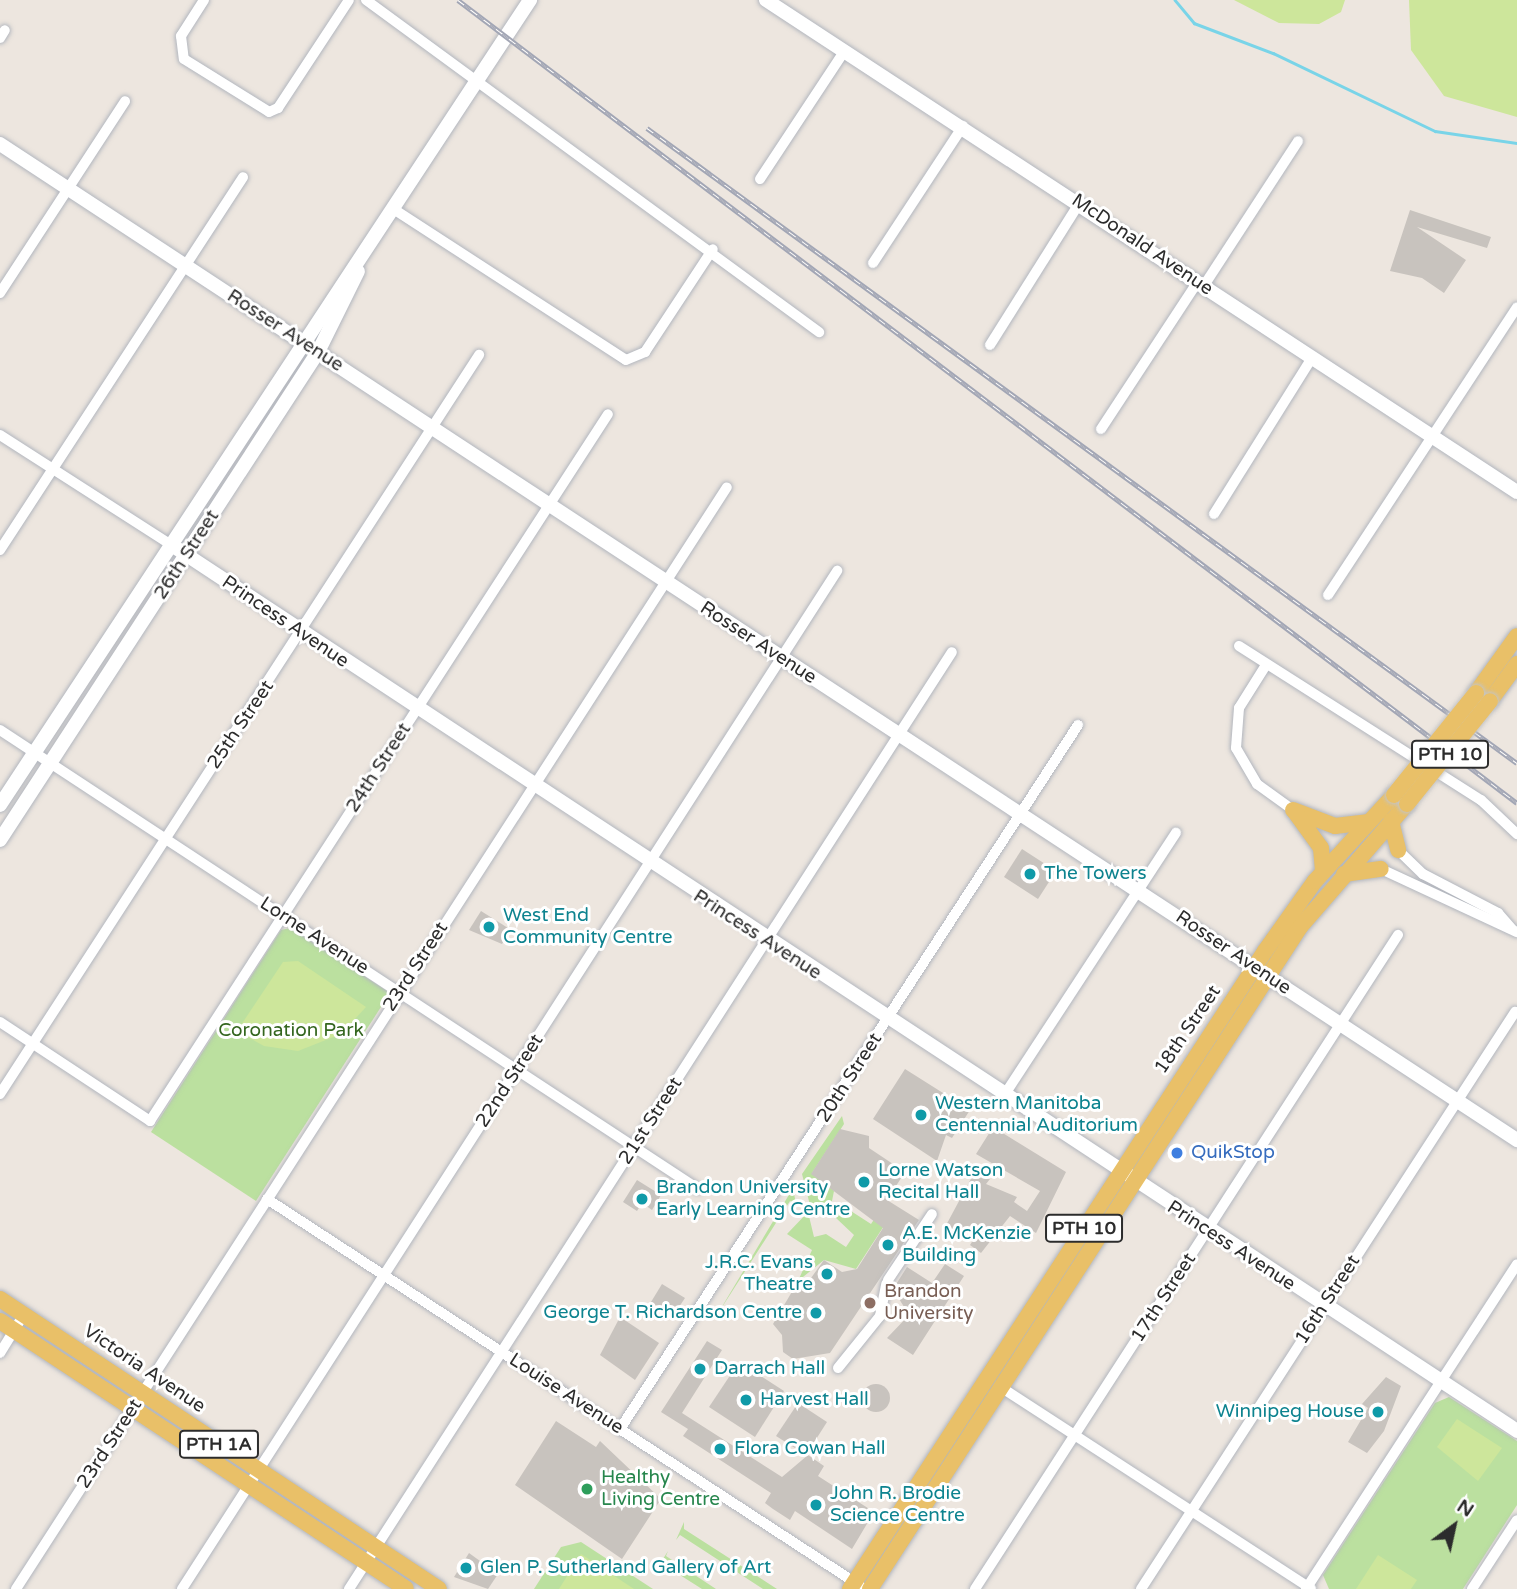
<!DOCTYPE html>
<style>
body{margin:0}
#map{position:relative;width:1517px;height:1589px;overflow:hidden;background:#ede6df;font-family:"Varela Round",sans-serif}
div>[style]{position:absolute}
.green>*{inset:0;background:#bbe09f}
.pitch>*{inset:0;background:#cde69b}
.stream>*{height:2.5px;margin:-1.25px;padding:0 1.25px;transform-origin:1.25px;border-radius:1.25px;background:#79d4e8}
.building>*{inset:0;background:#c8c3be}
.round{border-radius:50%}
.roads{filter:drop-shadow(0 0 2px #b2b6be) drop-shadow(0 0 2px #b2b6be)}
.street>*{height:10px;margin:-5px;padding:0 5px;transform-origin:5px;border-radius:5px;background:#fff}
.secondary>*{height:14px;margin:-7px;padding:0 7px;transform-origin:7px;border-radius:7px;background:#fff}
.primary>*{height:16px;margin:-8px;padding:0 8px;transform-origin:8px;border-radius:8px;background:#e9c068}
.rail>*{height:5px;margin-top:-2.5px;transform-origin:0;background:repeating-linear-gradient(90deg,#fff 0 8px,#a2a6b5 0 16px);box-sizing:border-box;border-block:2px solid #a2a6b5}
.bridges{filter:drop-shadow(0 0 2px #c4c4c4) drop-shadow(0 0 2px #c4c4c4)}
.primary-bridge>*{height:16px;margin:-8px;padding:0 8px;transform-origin:8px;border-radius:8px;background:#e9c068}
.dots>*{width:19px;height:19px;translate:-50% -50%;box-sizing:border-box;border:4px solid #fff;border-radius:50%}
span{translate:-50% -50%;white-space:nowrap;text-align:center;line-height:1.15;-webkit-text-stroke:6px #fff;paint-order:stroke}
.shield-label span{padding:2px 5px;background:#fff;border:2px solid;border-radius:5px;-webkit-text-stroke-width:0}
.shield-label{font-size:18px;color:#2c2c2c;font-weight:700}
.street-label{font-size:19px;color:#2c2c2c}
.culture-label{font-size:19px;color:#0d838f}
.left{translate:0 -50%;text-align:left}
.right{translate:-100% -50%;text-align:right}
.park-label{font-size:19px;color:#34661f}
.shop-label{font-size:19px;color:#366cbe}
.education-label{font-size:19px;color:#785e54}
.leisure-label{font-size:19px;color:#27864d}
.north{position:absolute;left:1419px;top:1491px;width:70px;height:70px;-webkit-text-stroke:5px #fff;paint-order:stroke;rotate:33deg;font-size:19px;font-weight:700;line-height:28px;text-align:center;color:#2c2c2c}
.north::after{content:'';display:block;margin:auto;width:24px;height:32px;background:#2c2c2c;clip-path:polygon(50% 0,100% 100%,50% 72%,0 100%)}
</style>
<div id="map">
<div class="green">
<i style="clip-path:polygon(290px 928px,390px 993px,256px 1201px,151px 1132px,281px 930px)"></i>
<i style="clip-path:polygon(842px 1116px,844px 1124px,812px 1173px,834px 1191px,832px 1201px,811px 1209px,802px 1174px)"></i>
<i style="clip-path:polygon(793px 1188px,796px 1204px,790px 1201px,717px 1315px)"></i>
<i style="clip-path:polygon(840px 1204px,871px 1224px,881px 1209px,891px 1215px,856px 1269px,824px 1260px,798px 1281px,812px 1250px,787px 1234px,808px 1212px,814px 1237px,826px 1234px,846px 1247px,854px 1235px,836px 1218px)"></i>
<i style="clip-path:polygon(1449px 1397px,1517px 1441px,1517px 1505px,1463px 1589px,1329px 1589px,1323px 1575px,1435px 1403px)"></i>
<i style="clip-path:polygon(684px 1522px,684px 1529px,777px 1589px,763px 1589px,680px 1535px,676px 1540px)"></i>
<i style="clip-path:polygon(581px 1542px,653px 1589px,534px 1589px,561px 1547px)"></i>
<i style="clip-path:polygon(668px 1551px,666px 1556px,716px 1589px,702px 1589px,661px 1563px,656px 1570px)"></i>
</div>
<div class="pitch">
<i style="clip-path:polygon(1234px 0,1345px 0,1341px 12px,1319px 24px,1279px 23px)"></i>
<i style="clip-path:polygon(1409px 0,1517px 0,1517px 117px,1444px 96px,1411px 50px)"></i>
<i style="clip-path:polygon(298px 961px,366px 1007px,341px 1034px,298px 1051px,264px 1046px,237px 1031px,283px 962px)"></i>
<i style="clip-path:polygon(1457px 1419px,1502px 1448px,1478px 1481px,1437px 1447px)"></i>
<i style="clip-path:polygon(581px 1554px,634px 1589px,559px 1589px)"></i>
<i style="clip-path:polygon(1378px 1555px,1417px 1580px,1411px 1589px,1356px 1589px)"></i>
</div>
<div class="stream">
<i style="left:1175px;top:0;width:30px;rotate:50deg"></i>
<i style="left:1194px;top:23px;width:85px;rotate:20.8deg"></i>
<i style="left:1273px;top:53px;width:180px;rotate:25.7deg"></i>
<i style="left:1435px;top:131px;width:83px;rotate:8.3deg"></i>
</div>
<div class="building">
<i style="clip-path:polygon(1410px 210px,1491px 237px,1487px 248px,1417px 227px,1466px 260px,1444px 293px,1422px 278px,1390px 271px)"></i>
<i style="clip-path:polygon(1022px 849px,1056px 871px,1038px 899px,1004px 877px)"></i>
<i style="clip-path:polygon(481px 911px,511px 930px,502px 944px,469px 930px)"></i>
<i style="clip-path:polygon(905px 1069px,970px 1110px,952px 1138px,946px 1135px,937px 1161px,873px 1119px)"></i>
<i style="clip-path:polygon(993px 1127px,1066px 1172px,1036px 1233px,1010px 1216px,981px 1253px,970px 1245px,975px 1237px,961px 1228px,956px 1236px,944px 1229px,973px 1175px,990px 1179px,986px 1184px,1017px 1197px,1014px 1202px,1027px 1211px,1040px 1191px,976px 1154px)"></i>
<i style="clip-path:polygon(840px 1129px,869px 1136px,869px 1148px,905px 1172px,887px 1200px,919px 1220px,830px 1353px,793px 1359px,783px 1352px,782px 1335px,773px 1324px,800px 1278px,811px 1278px,824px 1260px,842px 1272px,857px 1269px,883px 1228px,811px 1174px)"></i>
<i style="clip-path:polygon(637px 1180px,661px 1195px,652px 1210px,642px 1203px,637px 1211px,623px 1202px)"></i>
<i style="clip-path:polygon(945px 1264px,964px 1276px,913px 1355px,887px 1338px,909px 1315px,893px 1289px,907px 1267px,932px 1283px)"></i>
<i style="clip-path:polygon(662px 1284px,685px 1298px,673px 1316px,651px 1302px)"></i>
<i style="clip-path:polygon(620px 1317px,659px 1343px,635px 1380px,600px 1355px)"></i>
<i style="clip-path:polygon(707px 1341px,722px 1350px,682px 1413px,782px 1477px,808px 1455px,824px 1466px,818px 1476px,874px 1512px,852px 1549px,795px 1511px,790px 1520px,773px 1509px,765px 1503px,771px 1493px,683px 1436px,688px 1429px,661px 1412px)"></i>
<i style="clip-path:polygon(739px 1362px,784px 1391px,755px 1437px,709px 1407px)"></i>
<i style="clip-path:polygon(1386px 1377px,1401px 1386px,1384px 1431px,1367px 1453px,1348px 1442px,1368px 1408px,1362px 1404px)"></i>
<i class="round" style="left:862px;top:1384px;width:28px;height:28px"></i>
<i style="clip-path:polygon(798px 1403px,827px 1422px,806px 1455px,776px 1436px)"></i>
<i style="clip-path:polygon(556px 1421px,596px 1447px,600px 1441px,661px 1499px,622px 1559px,515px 1485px)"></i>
<i style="clip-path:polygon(469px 1553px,498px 1574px,488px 1589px,454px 1577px)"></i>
</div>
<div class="roads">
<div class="street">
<i style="left:204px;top:0;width:43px;rotate:122.6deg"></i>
<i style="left:181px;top:36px;width:23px;rotate:83deg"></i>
<i style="left:184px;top:59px;width:100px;rotate:31.9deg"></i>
<i style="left:269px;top:112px;width:10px;rotate:-24deg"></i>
<i style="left:278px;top:108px;width:129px;rotate:-56.7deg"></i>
<i style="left:366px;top:0;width:562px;rotate:36.24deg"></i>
<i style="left:0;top:38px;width:9px;rotate:-58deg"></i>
<i style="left:760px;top:179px;width:154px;rotate:-56.6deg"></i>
<i style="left:395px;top:210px;width:275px;rotate:33deg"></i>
<i style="left:626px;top:360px;width:21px;rotate:-23deg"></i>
<i style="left:645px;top:352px;width:123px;rotate:-56.6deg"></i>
<i style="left:873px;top:263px;width:164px;rotate:-56.7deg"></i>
<i style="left:1203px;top:287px;width:174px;rotate:-56.9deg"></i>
<i style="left:0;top:293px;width:229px;rotate:-56.9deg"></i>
<i style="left:990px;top:345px;width:169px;rotate:-57.8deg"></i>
<i style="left:1101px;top:429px;width:175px;rotate:-56.7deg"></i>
<i style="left:0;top:435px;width:202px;rotate:32.7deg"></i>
<i style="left:1214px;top:514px;width:184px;rotate:-57.9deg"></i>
<i style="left:0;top:550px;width:445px;rotate:-56.9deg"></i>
<i style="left:1328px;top:595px;width:344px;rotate:-56.7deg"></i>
<i style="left:1239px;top:646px;width:287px;rotate:32.5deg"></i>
<i style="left:1481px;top:800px;width:50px;rotate:43.4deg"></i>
<i style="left:1266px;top:665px;width:51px;rotate:122.1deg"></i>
<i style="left:1239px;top:708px;width:40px;rotate:94.3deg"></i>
<i style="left:1236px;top:748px;width:42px;rotate:59.7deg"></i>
<i style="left:1257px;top:784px;width:44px;rotate:35.8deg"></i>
<i style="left:0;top:730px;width:835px;rotate:33.33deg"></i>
<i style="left:1398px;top:850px;width:35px;rotate:44deg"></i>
<i style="left:1423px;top:874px;width:85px;rotate:27.5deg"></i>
<i style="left:1498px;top:913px;width:21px;rotate:49deg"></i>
<i style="left:1381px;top:869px;width:150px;rotate:24.9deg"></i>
<i style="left:0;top:1022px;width:180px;rotate:33.4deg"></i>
<i style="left:150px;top:1121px;width:842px;rotate:-57.06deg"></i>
<i style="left:0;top:1094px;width:881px;rotate:-57.05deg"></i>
<i style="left:1003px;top:1097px;width:316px;rotate:-56.8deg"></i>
<i style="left:267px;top:1199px;width:714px;rotate:33.11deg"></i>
<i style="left:888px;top:1280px;width:79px;rotate:-56.3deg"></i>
<i style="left:0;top:1353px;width:46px;rotate:-58.4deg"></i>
<i style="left:838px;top:1368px;width:67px;rotate:-51.1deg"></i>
<i style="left:880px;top:1316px;width:33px;rotate:-79deg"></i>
<i style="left:999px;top:1386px;width:372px;rotate:33deg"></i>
<i style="left:620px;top:1429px;width:840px;rotate:-56.95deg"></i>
<i style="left:16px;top:1589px;width:1311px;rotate:-57.17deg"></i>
<i style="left:182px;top:1589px;width:1211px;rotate:-57.24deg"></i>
<i style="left:349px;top:1589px;width:1114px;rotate:-57.24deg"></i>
<i style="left:975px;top:1589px;width:779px;rotate:-57.11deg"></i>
<i style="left:1141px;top:1589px;width:688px;rotate:-57.05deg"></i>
<i style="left:1306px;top:1589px;width:387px;rotate:-57deg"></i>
<i style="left:1472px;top:1589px;width:82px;rotate:-56.9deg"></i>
</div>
<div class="secondary">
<i style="left:766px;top:0;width:898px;rotate:33.23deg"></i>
<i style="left:0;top:144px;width:1815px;rotate:33.29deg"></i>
<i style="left:170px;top:544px;width:1613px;rotate:33.36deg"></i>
<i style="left:0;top:805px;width:964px;rotate:-56.64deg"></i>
<i style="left:0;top:840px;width:582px;rotate:-56.91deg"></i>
<i style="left:318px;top:352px;width:90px;rotate:-63.7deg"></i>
</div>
<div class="primary">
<i style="left:1476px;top:693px;width:70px;rotate:-54.3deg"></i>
<i style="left:1490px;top:701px;width:46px;rotate:-53.9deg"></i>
<i style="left:1293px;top:810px;width:45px;rotate:20.9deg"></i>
<i style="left:1335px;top:826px;width:32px;rotate:-7deg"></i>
<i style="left:1295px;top:812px;width:44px;rotate:54.2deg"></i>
<i style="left:1321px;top:848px;width:24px;rotate:85deg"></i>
<i style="left:1391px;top:821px;width:30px;rotate:76deg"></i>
<i style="left:1344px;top:874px;width:37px;rotate:-8deg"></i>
<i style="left:0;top:1299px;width:526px;rotate:33.45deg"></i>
<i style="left:0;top:1321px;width:486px;rotate:33.4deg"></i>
<i style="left:850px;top:1589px;width:761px;rotate:-56.96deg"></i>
<i style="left:1265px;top:951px;width:86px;rotate:-54.5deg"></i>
<i style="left:1315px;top:881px;width:117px;rotate:-47.4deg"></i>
<i style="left:870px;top:1589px;width:789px;rotate:-56.99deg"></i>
<i style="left:1300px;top:927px;width:163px;rotate:-49deg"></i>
</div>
</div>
<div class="rail">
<i style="left:458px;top:0;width:1329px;rotate:37.17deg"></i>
<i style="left:647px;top:128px;width:1077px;rotate:36.13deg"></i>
</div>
<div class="bridges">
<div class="primary-bridge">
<i style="left:1394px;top:795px;width:131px;rotate:-51.2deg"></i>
<i style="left:1407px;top:804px;width:132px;rotate:-51.1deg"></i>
</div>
</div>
<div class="dots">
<i style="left:1030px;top:874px;background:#0f9aa8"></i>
<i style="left:489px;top:927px;background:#0f9aa8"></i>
<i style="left:921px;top:1115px;background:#0f9aa8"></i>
<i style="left:1177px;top:1153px;background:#3f7fe0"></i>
<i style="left:864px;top:1182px;background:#0f9aa8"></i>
<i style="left:642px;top:1199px;background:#0f9aa8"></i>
<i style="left:888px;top:1245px;background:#0f9aa8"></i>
<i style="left:827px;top:1274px;background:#0f9aa8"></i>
<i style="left:870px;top:1303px;background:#8d6e63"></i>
<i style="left:816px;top:1313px;background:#0f9aa8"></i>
<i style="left:700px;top:1369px;background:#0f9aa8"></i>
<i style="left:746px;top:1400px;background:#0f9aa8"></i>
<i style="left:1378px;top:1412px;background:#0f9aa8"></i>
<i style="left:720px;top:1449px;background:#0f9aa8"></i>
<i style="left:587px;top:1489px;background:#2e9e5b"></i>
<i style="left:816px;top:1505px;background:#0f9aa8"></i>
<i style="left:466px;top:1568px;background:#0f9aa8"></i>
</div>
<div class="shield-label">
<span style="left:1450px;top:754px">PTH 10</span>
<span style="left:1084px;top:1228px">PTH 10</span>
<span style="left:219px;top:1444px">PTH 1A</span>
</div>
<div class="street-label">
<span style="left:1142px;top:245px;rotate:34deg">McDonald Avenue</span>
<span style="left:285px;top:331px;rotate:33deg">Rosser Avenue</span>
<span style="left:187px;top:555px;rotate:-57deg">26th Street</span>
<span style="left:285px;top:622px;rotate:34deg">Princess Avenue</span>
<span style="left:758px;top:643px;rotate:33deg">Rosser Avenue</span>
<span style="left:241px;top:725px;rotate:-56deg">25th Street</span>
<span style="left:379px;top:768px;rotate:-57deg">24th Street</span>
<span style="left:757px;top:935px;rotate:33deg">Princess Avenue</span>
<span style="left:314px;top:936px;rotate:33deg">Lorne Avenue</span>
<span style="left:1233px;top:953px;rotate:34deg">Rosser Avenue</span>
<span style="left:416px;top:967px;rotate:-57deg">23rd Street</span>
<span style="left:1188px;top:1030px;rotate:-56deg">18th Street</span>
<span style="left:850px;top:1078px;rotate:-57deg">20th Street</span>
<span style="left:510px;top:1081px;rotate:-57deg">22nd Street</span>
<span style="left:651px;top:1121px;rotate:-57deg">21st Street</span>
<span style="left:1231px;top:1246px;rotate:33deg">Princess Avenue</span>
<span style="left:1164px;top:1298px;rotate:-57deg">17th Street</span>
<span style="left:1328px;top:1300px;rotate:-57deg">16th Street</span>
<span style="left:144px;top:1369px;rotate:34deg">Victoria Avenue</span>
<span style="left:566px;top:1394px;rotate:33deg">Louise Avenue</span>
<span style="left:110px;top:1444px;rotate:-57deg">23rd Street</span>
</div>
<div class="culture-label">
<span class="left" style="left:1044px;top:874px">The Towers</span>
<span class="left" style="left:503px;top:927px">West End<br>Community Centre</span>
<span class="left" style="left:935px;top:1115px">Western Manitoba<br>Centennial Auditorium</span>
<span class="left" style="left:878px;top:1182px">Lorne Watson<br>Recital Hall</span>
<span class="left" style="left:656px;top:1199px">Brandon University<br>Early Learning Centre</span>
<span class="left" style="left:902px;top:1245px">A.E. McKenzie<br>Building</span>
<span class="right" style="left:813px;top:1274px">J.R.C. Evans<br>Theatre</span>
<span class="right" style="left:802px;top:1313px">George T. Richardson Centre</span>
<span class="left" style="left:714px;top:1369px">Darrach Hall</span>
<span class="left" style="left:760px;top:1400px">Harvest Hall</span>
<span class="right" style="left:1364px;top:1412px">Winnipeg House</span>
<span class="left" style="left:734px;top:1449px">Flora Cowan Hall</span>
<span class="left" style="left:830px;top:1505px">John R. Brodie<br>Science Centre</span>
<span class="left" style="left:480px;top:1568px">Glen P. Sutherland Gallery of Art</span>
</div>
<div class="park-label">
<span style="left:291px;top:1031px">Coronation Park</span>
</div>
<div class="shop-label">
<span class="left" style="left:1191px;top:1153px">QuikStop</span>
</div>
<div class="education-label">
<span class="left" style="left:884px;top:1303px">Brandon<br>University</span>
</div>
<div class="leisure-label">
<span class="left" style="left:601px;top:1489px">Healthy<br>Living Centre</span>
</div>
<div class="north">N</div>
</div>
